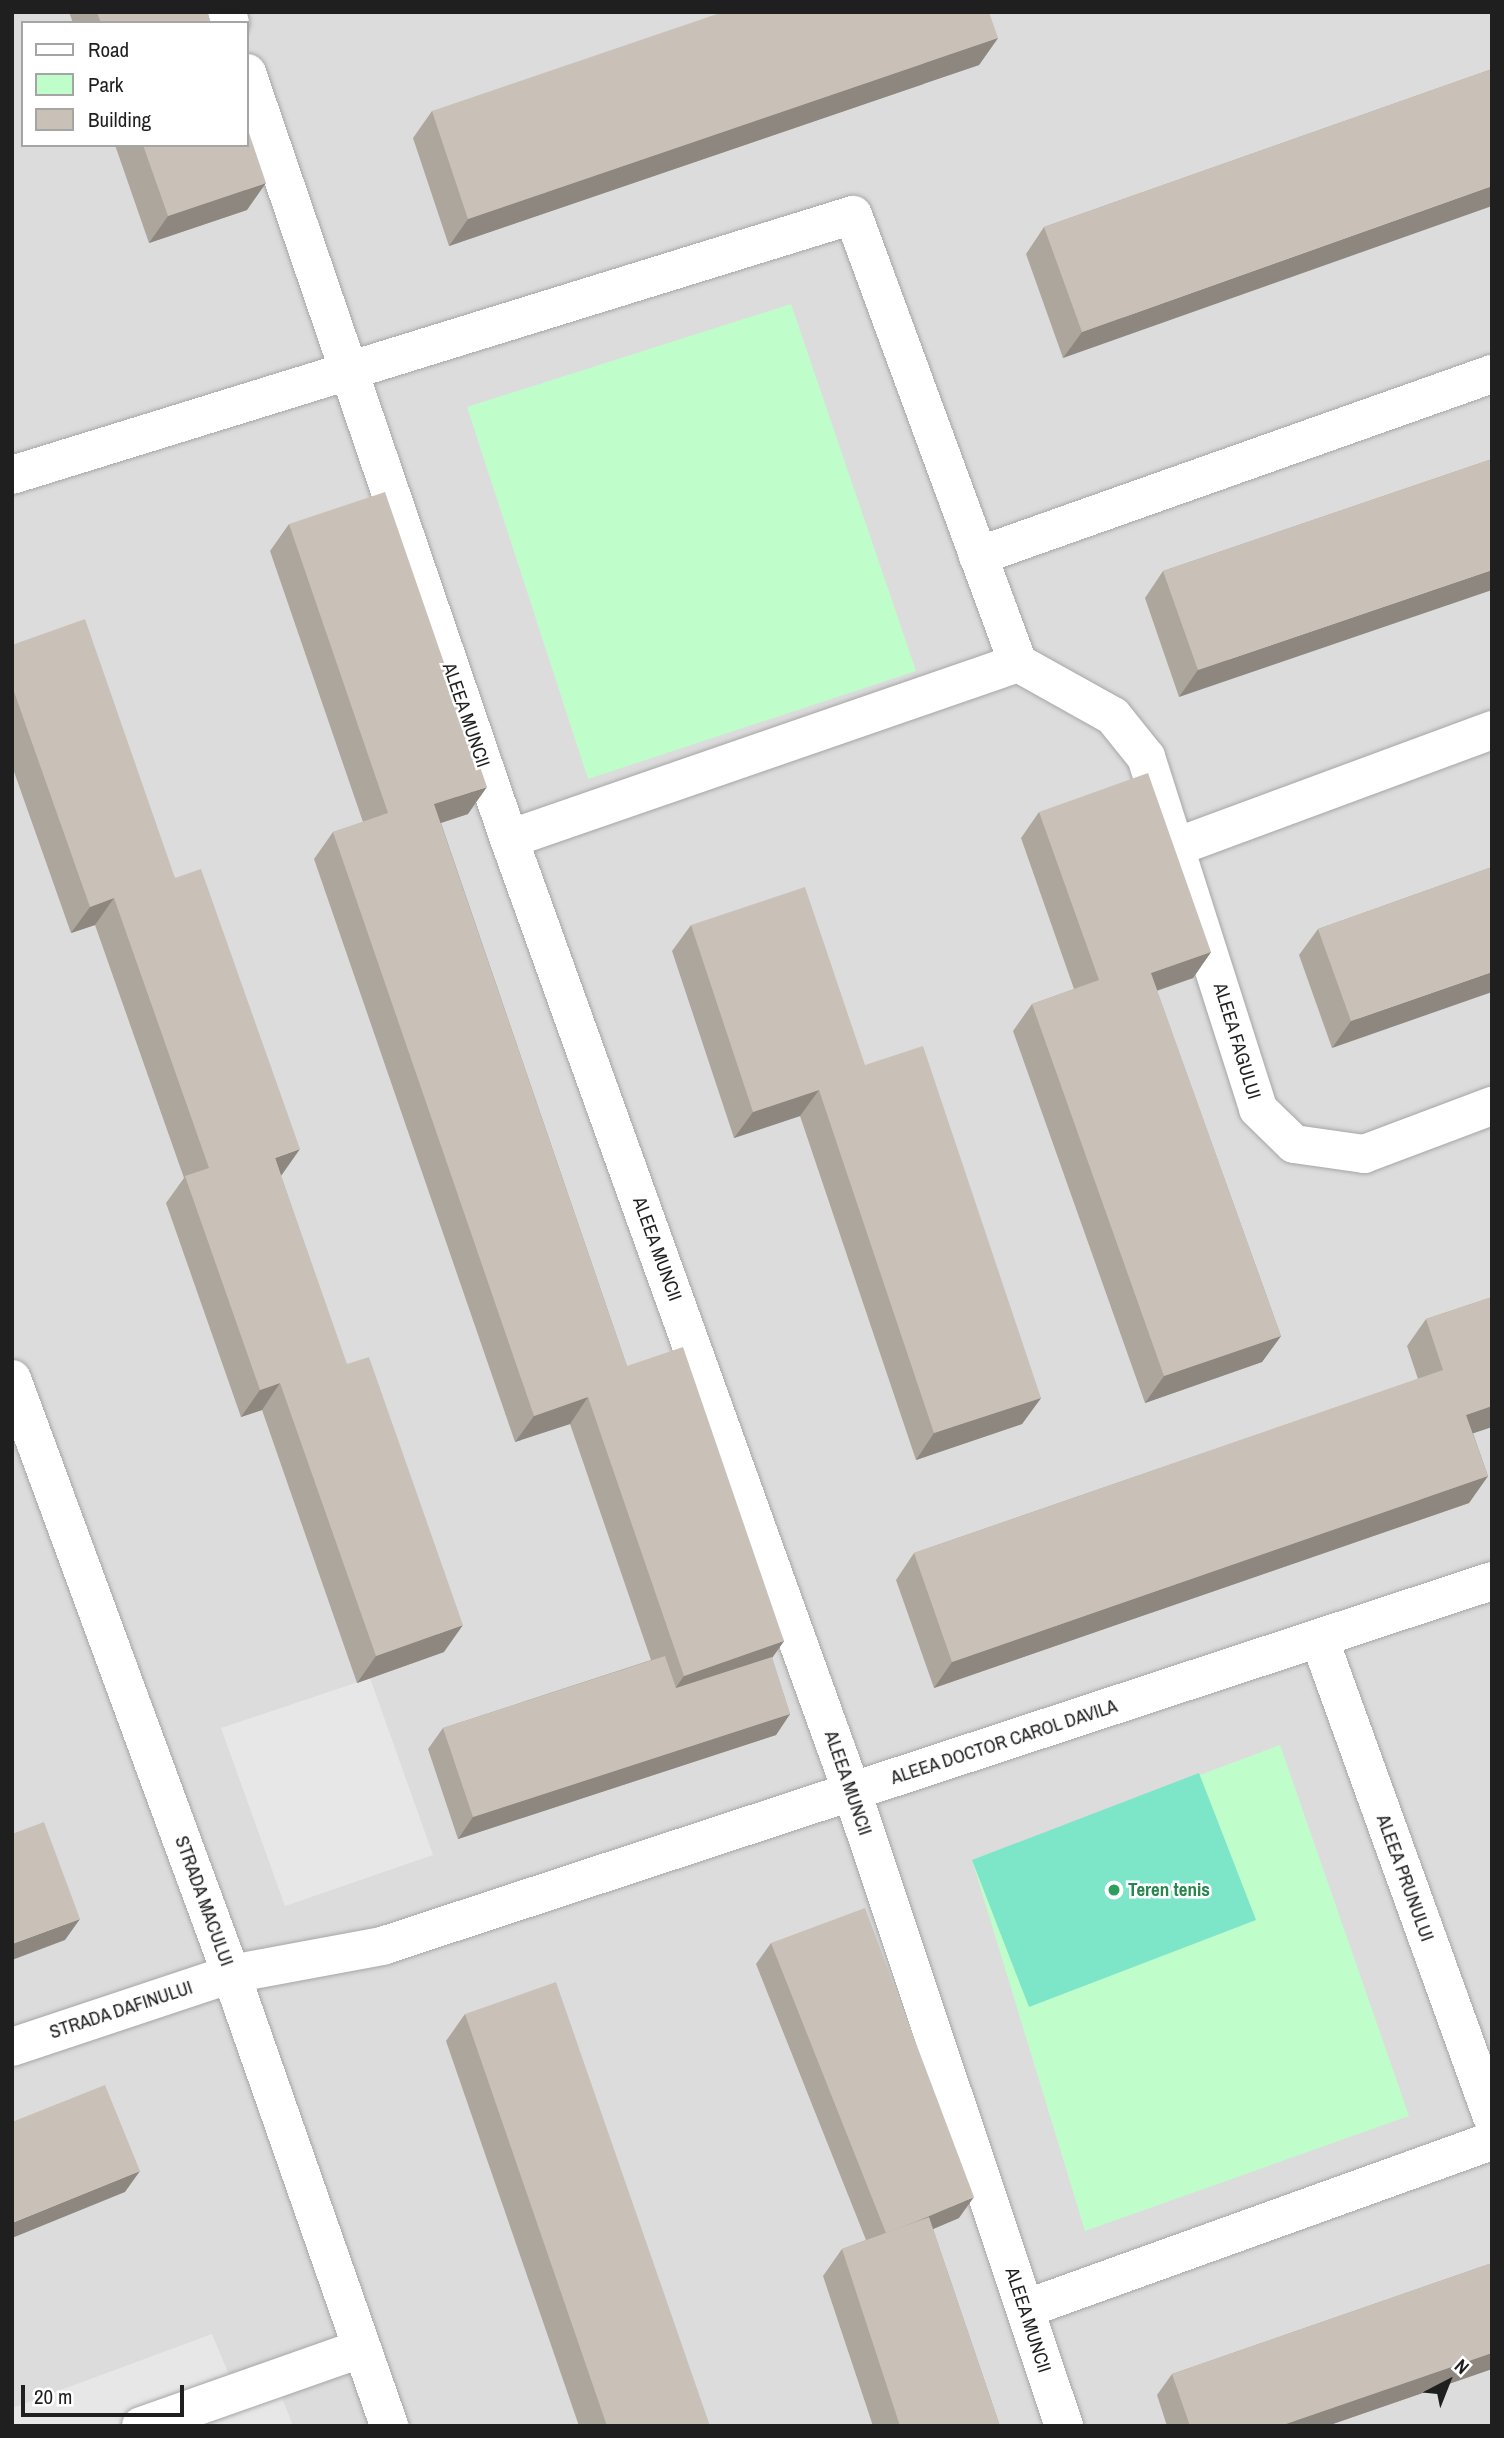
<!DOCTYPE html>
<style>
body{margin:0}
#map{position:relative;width:1504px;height:2438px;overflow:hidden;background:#f1eee5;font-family:"Archivo Narrow",sans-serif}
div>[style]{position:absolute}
.residential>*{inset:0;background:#dddcdc}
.park>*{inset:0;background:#bffdcb}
.pitch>*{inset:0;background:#7de5c8}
.parking>*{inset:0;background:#e7e7e7}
.roads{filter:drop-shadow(0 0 2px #a6a6a6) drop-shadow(0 0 2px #a6a6a6)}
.minor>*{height:38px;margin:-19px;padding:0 19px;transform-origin:19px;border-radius:19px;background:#fff}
.tertiary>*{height:38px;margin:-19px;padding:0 19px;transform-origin:19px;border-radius:19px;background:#fff}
.wall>*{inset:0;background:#ada69d}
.shaded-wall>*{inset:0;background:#8d8780}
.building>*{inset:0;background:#c9c1b7}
.dots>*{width:19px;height:19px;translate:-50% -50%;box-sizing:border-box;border:4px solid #fff;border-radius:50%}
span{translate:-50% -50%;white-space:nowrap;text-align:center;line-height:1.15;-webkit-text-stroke:5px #fff;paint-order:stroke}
.street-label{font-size:19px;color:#1f1f1f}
.leisure-label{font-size:19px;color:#27864d;font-weight:700}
.left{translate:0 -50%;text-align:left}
.frame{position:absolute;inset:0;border:14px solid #1f1f1f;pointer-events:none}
.legend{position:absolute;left:21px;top:21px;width:228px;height:126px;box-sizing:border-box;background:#fff;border:2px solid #a5a5a5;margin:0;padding:9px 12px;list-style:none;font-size:21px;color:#1f1f1f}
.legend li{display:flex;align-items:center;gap:14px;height:35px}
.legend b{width:35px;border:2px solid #a5a5a5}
.north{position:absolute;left:1413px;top:2347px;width:70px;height:70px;-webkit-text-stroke:5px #fff;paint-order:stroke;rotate:42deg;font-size:19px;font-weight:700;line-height:28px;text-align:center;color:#1f1f1f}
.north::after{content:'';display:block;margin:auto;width:24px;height:32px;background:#1f1f1f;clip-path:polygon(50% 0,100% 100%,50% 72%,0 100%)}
.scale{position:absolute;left:21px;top:2385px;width:163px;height:32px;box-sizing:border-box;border:4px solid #1f1f1f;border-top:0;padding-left:9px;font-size:21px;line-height:24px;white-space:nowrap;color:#1f1f1f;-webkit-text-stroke:5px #fff;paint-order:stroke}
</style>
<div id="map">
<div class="residential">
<i style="clip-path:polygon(evenodd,12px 12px,1492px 12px,1492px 2426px,12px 2426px,12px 12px,23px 23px,247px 23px,247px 145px,23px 145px,23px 23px)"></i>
</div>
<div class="park">
<i style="clip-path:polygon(791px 304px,916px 671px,588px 779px,467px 407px)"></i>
<i style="clip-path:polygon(1280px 1745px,1409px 2116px,1085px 2231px,972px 1860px)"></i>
</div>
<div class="pitch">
<i style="clip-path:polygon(1199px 1773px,1256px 1920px,1029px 2007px,972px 1860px)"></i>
</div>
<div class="parking">
<i style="clip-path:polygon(370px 1678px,433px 1855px,285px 1906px,221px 1728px)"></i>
<i style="clip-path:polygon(212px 2334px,229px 2375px,268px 2362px,293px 2426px,12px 2426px,12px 2408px)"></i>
</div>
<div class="roads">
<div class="minor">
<i style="left:227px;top:12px;width:11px;rotate:75deg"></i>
<i style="left:247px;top:73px;width:810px;rotate:71.12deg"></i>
<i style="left:509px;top:839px;width:1013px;rotate:70.21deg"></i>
<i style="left:852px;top:1792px;width:669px;rotate:71.51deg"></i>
<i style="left:12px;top:475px;width:880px;rotate:-17.18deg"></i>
<i style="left:853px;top:215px;width:477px;rotate:69.8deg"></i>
<i style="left:978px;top:556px;width:545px;rotate:-19.5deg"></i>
<i style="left:509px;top:839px;width:539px;rotate:-19.07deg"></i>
<i style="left:1018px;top:663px;width:109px;rotate:29.2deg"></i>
<i style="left:1113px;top:716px;width:53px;rotate:51.2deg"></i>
<i style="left:1146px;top:757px;width:369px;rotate:72.3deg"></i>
<i style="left:1258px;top:1109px;width:50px;rotate:44.2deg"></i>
<i style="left:1294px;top:1144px;width:71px;rotate:8.1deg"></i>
<i style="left:1364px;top:1154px;width:137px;rotate:-20.6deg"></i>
<i style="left:1176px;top:847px;width:337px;rotate:-20.3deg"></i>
<i style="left:1319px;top:1638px;width:509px;rotate:70.14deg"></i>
<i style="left:12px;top:2047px;width:231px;rotate:-18.4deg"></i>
<i style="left:231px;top:1974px;width:154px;rotate:-10.5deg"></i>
<i style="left:382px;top:1946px;width:1168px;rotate:-18.2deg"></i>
<i style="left:1025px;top:2309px;width:496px;rotate:-19.8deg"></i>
<i style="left:141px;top:2426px;width:234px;rotate:-19.4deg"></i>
</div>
<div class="tertiary">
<i style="left:12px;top:1379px;width:634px;rotate:69.79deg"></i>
<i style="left:231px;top:1974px;width:479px;rotate:70.7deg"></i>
</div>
</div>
<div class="wall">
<i style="clip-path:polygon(69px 12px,207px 12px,211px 23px,73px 23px)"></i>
<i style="clip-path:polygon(998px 38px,979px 65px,449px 246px,413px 138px,432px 111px)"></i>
<i style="clip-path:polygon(1492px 69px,1063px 358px,1026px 254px,1044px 227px)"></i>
<i style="clip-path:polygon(115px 145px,247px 145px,247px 210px,149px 243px)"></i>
<i style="clip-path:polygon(1492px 459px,1179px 697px,1145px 598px,1163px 571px)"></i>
<i style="clip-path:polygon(289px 524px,468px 814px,441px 823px,627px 1366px,784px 1641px,772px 1658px,790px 1714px,776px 1735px,458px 1839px,428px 1749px,443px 1728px,651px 1660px,570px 1424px,515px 1442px,314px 859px,333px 832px,363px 822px,270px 551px)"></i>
<i style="clip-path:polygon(12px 645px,175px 878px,281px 1176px,444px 1652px,357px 1683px,262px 1410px,241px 1417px,166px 1203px,184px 1178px,95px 925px,71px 933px,12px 766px)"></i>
<i style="clip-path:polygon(1039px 812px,1211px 952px,1193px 978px,1157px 991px,1281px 1336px,1262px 1362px,1145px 1403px,1013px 1031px,1032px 1004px,1074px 989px,1021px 838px)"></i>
<i style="clip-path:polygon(1492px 867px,1332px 1048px,1299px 955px,1318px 929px)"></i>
<i style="clip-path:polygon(691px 925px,865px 1065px,1041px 1398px,1022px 1424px,916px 1460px,800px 1116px,734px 1138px,672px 951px)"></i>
<i style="clip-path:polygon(1492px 1297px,1492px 1427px,1473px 1433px,1488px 1476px,1469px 1503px,934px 1688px,896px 1580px,914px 1553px,1418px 1379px,1407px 1346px,1426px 1319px)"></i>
<i style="clip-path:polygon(771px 1943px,959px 2218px,933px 2229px,1000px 2426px,873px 2426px,823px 2276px,842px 2249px,866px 2240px,756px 1964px)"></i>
<i style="clip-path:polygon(465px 2014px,710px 2426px,579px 2426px,446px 2041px)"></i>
<i style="clip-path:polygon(1492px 2263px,1492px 2369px,1327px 2426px,1167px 2426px,1157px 2395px,1172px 2374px)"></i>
</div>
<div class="shaded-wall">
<i style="clip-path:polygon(998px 38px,979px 65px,449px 246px,468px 219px)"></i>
<i style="clip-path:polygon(266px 183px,247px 210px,149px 243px,168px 216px)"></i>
<i style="clip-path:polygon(1492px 186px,1492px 206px,1063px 358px,1082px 332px)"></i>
<i style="clip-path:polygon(1492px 570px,1492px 590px,1179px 697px,1198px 670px)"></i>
<i style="clip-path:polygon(487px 787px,468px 814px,416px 831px,434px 804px)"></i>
<i style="clip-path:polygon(114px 898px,95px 925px,71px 933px,90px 907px)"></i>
<i style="clip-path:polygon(1211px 952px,1193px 978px,1132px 999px,1151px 973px)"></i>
<i style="clip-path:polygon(1492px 972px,1492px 992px,1332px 1048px,1351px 1021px)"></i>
<i style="clip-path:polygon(819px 1090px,800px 1116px,734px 1138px,753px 1112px)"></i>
<i style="clip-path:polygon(300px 1149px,281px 1176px,275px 1158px)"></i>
<i style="clip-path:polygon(1281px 1336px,1262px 1362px,1145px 1403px,1164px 1376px)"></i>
<i style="clip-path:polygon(280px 1383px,262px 1410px,241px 1417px,260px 1390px)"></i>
<i style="clip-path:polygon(588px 1397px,570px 1424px,515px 1442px,534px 1416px)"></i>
<i style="clip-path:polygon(1041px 1398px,1022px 1424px,916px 1460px,934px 1433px)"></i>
<i style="clip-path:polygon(1492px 1406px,1492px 1427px,1447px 1442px,1466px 1415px)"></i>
<i style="clip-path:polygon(1488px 1476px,1469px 1503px,934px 1688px,952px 1662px)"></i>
<i style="clip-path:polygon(463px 1625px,444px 1652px,357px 1683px,376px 1656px)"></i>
<i style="clip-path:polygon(784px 1641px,765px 1668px,665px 1703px,684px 1676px)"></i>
<i style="clip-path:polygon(790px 1714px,776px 1735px,458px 1839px,473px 1817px)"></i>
<i style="clip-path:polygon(80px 1919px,65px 1940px,12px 1960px,12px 1944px)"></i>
<i style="clip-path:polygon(140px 2171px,125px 2192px,12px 2238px,12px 2223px)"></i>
<i style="clip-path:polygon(974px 2197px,959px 2218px,872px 2255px,887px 2234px)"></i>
<i style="clip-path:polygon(1492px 2353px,1492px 2369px,1327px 2426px,1280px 2426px)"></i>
</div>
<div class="building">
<i style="clip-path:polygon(97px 12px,207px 12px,211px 23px,101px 23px)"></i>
<i style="clip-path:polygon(723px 12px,989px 12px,998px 38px,468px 219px,432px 111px)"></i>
<i style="clip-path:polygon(1492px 69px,1492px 186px,1082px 332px,1044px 227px)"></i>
<i style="clip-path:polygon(247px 127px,266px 183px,168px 216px,143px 145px,247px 145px)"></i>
<i style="clip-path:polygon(1492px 459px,1492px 570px,1198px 670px,1163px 571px)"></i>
<i style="clip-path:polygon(385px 492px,487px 787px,434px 804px,627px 1366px,683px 1347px,784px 1641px,684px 1676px,588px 1397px,534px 1416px,333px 832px,388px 813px,289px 524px)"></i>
<i style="clip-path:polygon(85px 619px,175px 878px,201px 869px,300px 1149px,275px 1158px,347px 1364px,369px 1357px,463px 1625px,376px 1656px,280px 1383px,260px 1390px,185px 1176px,209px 1168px,114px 898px,90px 907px,12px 686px,12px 645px)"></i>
<i style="clip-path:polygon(1148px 773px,1211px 952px,1151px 973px,1281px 1336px,1164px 1376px,1032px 1004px,1099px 980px,1039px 812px)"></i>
<i style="clip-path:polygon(1492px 867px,1492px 972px,1351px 1021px,1318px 929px)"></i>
<i style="clip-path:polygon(805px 887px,865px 1065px,923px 1046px,1041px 1398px,934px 1433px,819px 1090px,753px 1112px,691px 925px)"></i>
<i style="clip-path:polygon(1492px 1297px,1492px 1406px,1466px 1415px,1488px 1476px,952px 1662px,914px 1553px,1443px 1370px,1426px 1319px)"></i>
<i style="clip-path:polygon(665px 1656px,676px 1688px,772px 1657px,790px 1714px,473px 1817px,443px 1728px)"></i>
<i style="clip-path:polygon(44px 1822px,80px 1919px,12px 1944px,12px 1834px)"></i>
<i style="clip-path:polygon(865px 1908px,974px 2197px,915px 2222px,886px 2233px,771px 1943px)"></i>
<i style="clip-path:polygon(556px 1982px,710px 2426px,607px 2426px,465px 2014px)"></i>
<i style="clip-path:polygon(105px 2085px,140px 2171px,12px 2223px,12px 2122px)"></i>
<i style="clip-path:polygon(929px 2217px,1000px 2426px,900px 2426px,842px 2249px)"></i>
<i style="clip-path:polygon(1492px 2263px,1492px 2353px,1280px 2426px,1190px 2426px,1172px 2374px)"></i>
</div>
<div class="dots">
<i style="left:1114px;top:1890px;background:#2e9e5b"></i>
</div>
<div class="street-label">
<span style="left:466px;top:715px;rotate:71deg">ALEEA MUNCII</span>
<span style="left:1237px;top:1041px;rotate:73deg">ALEEA FAGULUI</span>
<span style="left:657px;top:1249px;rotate:70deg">ALEEA MUNCII</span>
<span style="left:1004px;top:1742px;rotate:-18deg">ALEEA DOCTOR CAROL DAVILA</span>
<span style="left:848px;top:1783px;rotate:71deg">ALEEA MUNCII</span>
<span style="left:1405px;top:1878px;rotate:70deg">ALEEA PRUNULUI</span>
<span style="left:204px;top:1901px;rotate:70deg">STRADA MACULUI</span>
<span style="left:121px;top:2010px;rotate:-18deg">STRADA DAFINULUI</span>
<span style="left:1028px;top:2320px;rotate:72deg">ALEEA MUNCII</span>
</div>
<div class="leisure-label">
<span class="left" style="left:1128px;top:1890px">Teren tenis</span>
</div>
<div class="frame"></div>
<ul class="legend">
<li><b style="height:9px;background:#fff"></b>Road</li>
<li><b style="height:19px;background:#bffdcb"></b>Park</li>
<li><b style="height:19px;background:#c9c1b7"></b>Building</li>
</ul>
<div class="north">N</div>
<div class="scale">20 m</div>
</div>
